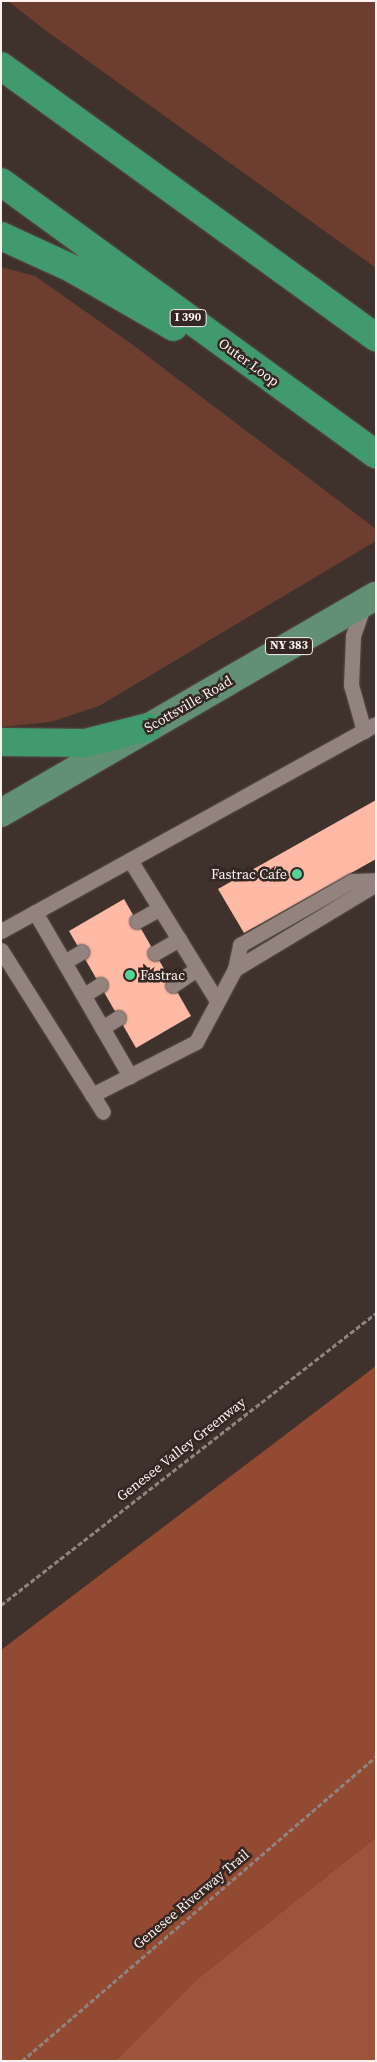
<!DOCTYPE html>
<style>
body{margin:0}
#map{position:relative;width:377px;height:2062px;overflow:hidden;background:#3f312c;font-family:"Source Serif 4",serif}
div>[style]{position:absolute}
.green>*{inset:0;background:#6d3e2f}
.forest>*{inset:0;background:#934a32}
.water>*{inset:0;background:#9e543c}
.building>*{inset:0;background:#febaa5}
.path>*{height:3px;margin-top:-1.5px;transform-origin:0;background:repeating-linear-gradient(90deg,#8f837f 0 5px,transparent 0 7.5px)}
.roads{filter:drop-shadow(0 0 1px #584d49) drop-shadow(0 0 1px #584d49)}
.service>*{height:15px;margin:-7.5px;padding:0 7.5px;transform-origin:7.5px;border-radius:7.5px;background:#93837e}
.primary>*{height:28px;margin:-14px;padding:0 14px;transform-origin:14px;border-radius:14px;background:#629074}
.motorway>*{height:28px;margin:-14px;padding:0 14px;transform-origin:14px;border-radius:14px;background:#41996e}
.dots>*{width:14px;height:14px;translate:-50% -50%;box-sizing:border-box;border:2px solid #342723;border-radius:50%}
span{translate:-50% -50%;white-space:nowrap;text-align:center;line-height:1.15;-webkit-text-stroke:5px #342723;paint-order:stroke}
.shield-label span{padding:1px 4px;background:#342723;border:1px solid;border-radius:4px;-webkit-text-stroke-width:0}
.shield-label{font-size:12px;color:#fbf2ef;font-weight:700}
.street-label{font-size:14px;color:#fbf2ef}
.poi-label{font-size:14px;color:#fbf2ef}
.right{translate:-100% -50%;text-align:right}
.left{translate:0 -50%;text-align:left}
.frame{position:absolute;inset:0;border:2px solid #fbf2ef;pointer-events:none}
</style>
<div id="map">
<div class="green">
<i style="clip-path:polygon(8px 1px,376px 1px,376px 268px,45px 30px)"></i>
<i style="clip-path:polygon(1px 267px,35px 276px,133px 345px,376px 529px,376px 541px,99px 706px,51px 722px,1px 727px)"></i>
</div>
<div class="forest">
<i style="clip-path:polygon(376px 1366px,376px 1837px,196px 1980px,115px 2061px,1px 2061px,1px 1650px)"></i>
</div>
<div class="water">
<i style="clip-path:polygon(376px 1837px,376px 2061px,115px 2061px,196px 1980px)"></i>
</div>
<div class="building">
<i style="clip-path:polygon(376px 800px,376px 859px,244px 933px,218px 889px)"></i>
<i style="clip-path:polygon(124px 899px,191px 1016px,136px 1048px,69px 931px)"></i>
</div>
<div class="path">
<i style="left:1px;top:1605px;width:475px;rotate:-37.9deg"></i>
<i style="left:22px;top:2061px;width:467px;rotate:-40.7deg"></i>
</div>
<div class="roads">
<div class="service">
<i style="left:364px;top:604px;width:34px;rotate:109deg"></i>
<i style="left:353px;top:636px;width:49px;rotate:92.3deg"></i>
<i style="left:351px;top:685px;width:48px;rotate:74.2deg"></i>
<i style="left:130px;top:860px;width:163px;rotate:58.3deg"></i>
<i style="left:35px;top:912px;width:190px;rotate:59.9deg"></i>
<i style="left:137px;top:921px;width:26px;rotate:-29deg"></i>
<i style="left:1px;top:931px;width:428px;rotate:-28.9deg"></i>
<i style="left:1px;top:950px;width:191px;rotate:57.8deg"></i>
<i style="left:155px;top:953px;width:28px;rotate:-30deg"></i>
<i style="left:64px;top:962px;width:20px;rotate:-30deg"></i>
<i style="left:235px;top:969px;width:25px;rotate:-78deg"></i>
<i style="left:240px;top:945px;width:129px;rotate:-29.7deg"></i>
<i style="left:352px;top:881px;width:24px;rotate:-2deg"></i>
<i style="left:173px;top:985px;width:29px;rotate:-34deg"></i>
<i style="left:84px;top:995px;width:19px;rotate:-32deg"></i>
<i style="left:102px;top:1028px;width:19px;rotate:-32deg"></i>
<i style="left:92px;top:1095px;width:117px;rotate:-27deg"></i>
<i style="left:196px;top:1042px;width:83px;rotate:-61.9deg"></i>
<i style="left:235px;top:969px;width:165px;rotate:-31.1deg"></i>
</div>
<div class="primary">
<i style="left:1px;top:813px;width:433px;rotate:-30.1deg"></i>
</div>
<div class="motorway">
<i style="left:1px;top:66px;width:463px;rotate:35.9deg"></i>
<i style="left:1px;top:182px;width:463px;rotate:36deg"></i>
<i style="left:1px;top:236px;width:79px;rotate:24.6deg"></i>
<i style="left:73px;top:269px;width:116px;rotate:29.9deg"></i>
<i style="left:1px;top:742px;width:84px;rotate:0.7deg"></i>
<i style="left:85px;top:743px;width:65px;rotate:-14.3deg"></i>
</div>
</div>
<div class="dots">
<i style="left:297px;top:874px;background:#53d396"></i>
<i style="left:130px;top:975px;background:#53d396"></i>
</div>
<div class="shield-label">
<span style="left:188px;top:318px">I 390</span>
<span style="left:289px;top:646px">NY 383</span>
</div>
<div class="street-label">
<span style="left:249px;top:362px;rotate:36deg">Outer Loop</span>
<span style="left:188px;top:704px;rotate:-30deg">Scottsville Road</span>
<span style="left:181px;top:1449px;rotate:-38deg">Genesee Valley Greenway</span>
<span style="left:191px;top:1899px;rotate:-40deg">Genesee Riverway Trail</span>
</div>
<div class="poi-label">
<span class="right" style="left:287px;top:874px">Fastrac Cafe</span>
<span class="left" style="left:140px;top:975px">Fastrac</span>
</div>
<div class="frame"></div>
</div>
